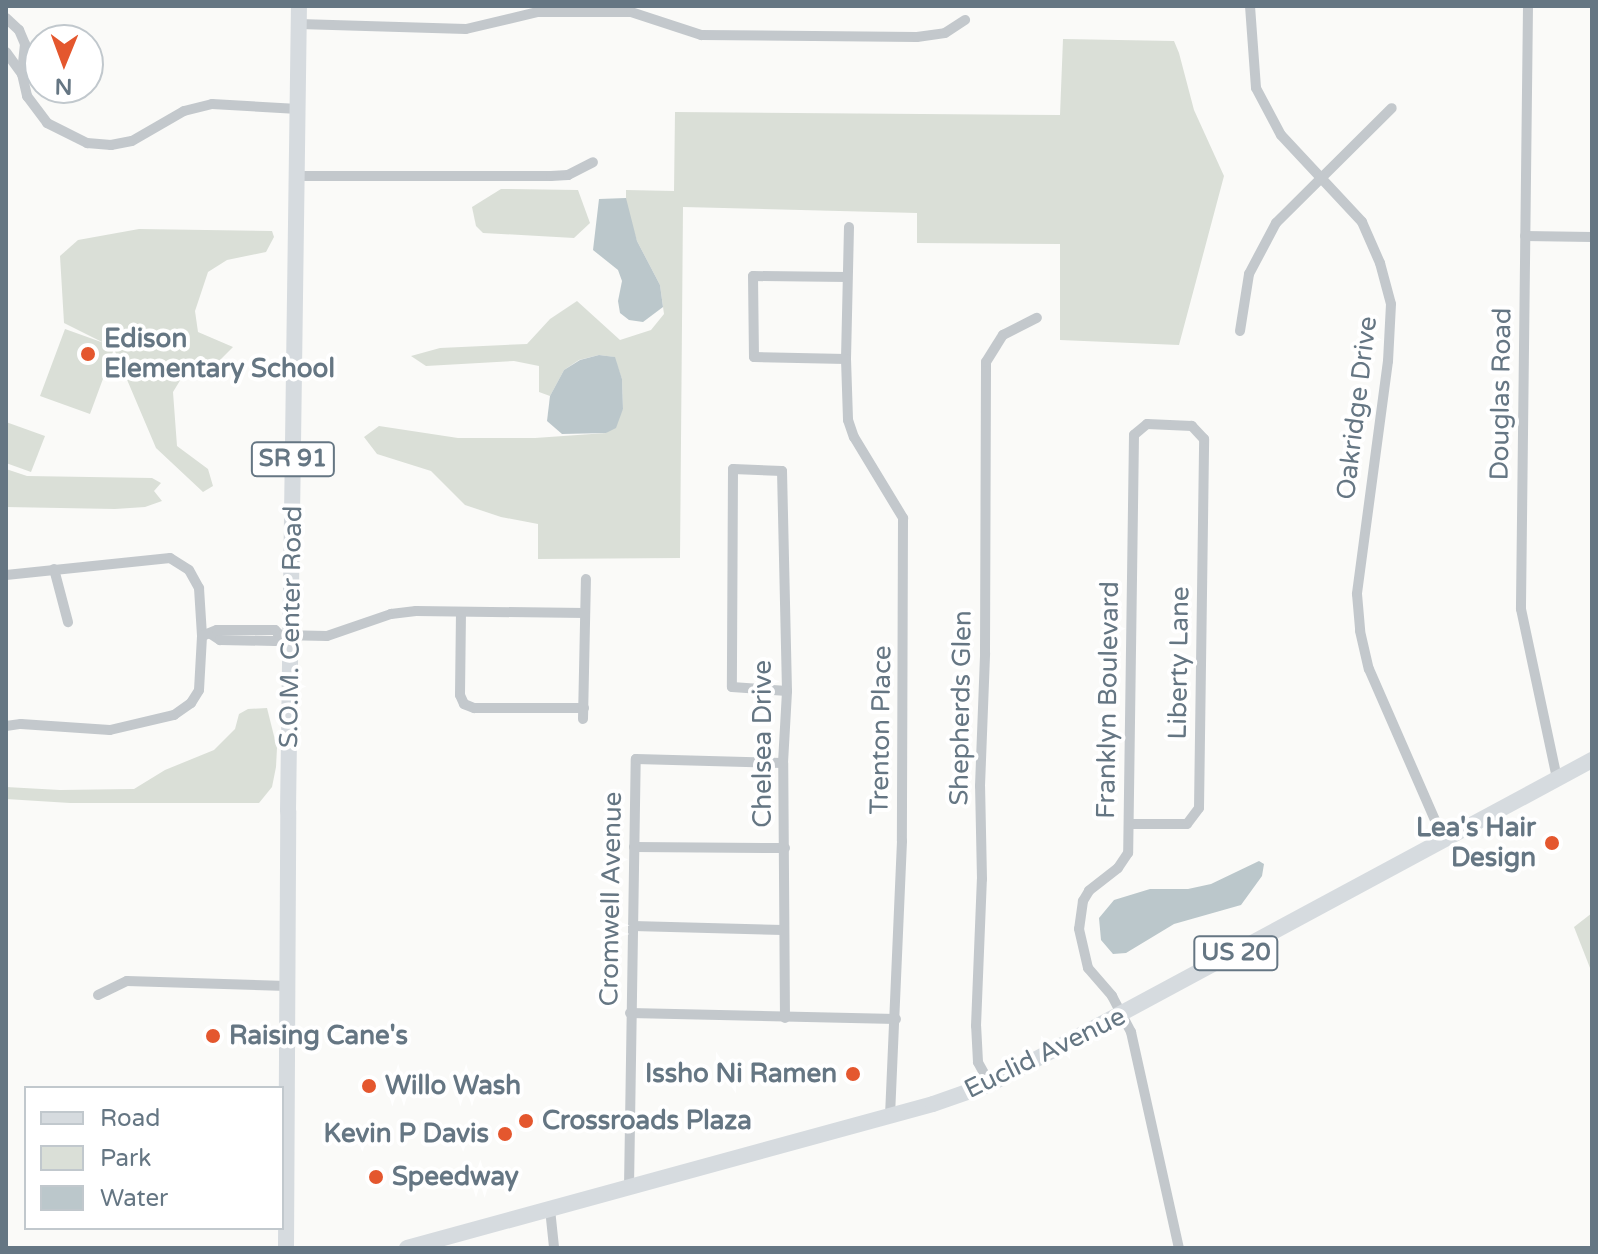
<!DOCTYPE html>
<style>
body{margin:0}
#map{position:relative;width:1598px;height:1254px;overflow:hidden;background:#fafaf8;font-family:"Varela Round",sans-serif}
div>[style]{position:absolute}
.green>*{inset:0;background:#dadfd7}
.water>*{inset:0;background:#bbc7cb}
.street>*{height:10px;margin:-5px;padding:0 5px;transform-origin:5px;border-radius:5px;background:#c3c8cc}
.primary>*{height:16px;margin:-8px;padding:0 8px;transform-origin:8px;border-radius:8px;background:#d6dbdf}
.dots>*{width:22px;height:22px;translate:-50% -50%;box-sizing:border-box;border:4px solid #fff;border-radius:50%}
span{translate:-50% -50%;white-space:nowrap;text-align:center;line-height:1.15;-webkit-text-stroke:8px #fff;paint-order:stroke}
.shield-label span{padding:2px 6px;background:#fff;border:2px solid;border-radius:6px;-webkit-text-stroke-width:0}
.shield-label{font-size:24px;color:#657683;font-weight:700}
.poi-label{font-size:26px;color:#657683;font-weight:700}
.left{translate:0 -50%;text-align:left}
.right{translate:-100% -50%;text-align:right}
.street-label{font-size:26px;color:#657683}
.frame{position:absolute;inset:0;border:8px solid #657683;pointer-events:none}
.legend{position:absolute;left:24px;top:1086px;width:260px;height:144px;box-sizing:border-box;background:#fff;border:2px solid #c1c8cd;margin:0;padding:10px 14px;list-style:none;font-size:24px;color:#657683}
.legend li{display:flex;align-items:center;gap:16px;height:40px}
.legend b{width:40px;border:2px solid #c1c8cd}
.north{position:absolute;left:24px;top:24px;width:80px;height:80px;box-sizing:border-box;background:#fff;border:2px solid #c1c8cd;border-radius:50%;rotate:181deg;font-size:22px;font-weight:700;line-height:32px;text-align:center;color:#657683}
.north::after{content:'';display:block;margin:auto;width:28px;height:36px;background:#e4572e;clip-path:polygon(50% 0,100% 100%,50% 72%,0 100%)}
</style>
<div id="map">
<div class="green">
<i style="clip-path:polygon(1063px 39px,1174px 41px,1179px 53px,1194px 110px,1224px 176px,1179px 345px,1060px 340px,1060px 244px,917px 243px,917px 213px,683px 207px,680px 558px,538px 559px,538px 524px,501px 517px,465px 505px,431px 471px,377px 454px,364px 437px,379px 426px,458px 438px,535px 438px,606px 433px,623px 409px,622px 379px,614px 357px,599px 355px,579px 360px,564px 370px,550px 396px,539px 392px,539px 366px,514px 361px,426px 366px,411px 356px,440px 348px,527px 344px,550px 319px,577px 301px,620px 340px,651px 330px,664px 314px,660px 285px,637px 241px,626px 208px,626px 190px,674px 191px,675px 112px,1060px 115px)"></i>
<i style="clip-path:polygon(501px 189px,578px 190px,590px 223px,574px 238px,483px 233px,476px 226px,472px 207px)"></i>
<i style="clip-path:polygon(139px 229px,272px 231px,274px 237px,266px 252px,227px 260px,208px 272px,195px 311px,198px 332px,233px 347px,219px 361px,184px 374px,173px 392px,177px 446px,208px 469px,213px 486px,203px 492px,156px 448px,114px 349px,90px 414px,40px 396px,65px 329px,104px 343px,64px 323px,60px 256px,78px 240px)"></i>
<i style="clip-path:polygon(6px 422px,45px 436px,31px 472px,6px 463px)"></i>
<i style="clip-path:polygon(6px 469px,27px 476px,152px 478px,161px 483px,154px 491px,162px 501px,145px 507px,115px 509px,6px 507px)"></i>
<i style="clip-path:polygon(267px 708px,277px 748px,276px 767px,272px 787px,259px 803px,70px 803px,6px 799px,6px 787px,60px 790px,134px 789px,165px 770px,214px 750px,235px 729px,239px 714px,248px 709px)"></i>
<i style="clip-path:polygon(1592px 913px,1592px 973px,1574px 927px)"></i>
</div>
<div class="water">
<i style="clip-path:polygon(626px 198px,637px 241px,660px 285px,663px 307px,643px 322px,629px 320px,620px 313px,618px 301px,622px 281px,618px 270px,593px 250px,599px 199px)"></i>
<i style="clip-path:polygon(599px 355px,615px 357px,622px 379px,623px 409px,616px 428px,606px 433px,562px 434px,547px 421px,550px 396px,564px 370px,580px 360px)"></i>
<i style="clip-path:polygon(1259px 861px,1264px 864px,1262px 876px,1241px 905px,1174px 924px,1126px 953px,1113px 954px,1101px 940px,1099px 918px,1114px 900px,1150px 889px,1188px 889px,1211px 884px)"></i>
</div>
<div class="street">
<i style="left:1250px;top:6px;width:82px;rotate:85.8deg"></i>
<i style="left:1256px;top:88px;width:53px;rotate:62deg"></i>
<i style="left:1281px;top:135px;width:119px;rotate:47deg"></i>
<i style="left:1362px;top:222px;width:45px;rotate:66.3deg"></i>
<i style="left:1380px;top:263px;width:42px;rotate:75deg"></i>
<i style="left:1391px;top:304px;width:57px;rotate:93deg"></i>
<i style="left:1388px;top:361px;width:235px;rotate:97.6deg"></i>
<i style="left:1357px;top:594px;width:37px;rotate:85deg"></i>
<i style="left:1360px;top:631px;width:39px;rotate:77deg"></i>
<i style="left:1369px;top:669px;width:188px;rotate:66.4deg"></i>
<i style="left:1528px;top:6px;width:603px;rotate:90.67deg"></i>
<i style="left:1521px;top:609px;width:174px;rotate:78deg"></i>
<i style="left:6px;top:18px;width:18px;rotate:43deg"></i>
<i style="left:19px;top:30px;width:15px;rotate:67deg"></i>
<i style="left:25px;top:44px;width:30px;rotate:96deg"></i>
<i style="left:299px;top:24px;width:167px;rotate:1.7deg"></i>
<i style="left:466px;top:29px;width:74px;rotate:-13.3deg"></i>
<i style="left:538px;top:12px;width:93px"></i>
<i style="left:631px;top:12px;width:74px;rotate:18.2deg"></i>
<i style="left:701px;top:35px;width:216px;rotate:0.5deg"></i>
<i style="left:917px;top:37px;width:28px;rotate:-8deg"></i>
<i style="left:945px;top:33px;width:24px;rotate:-33deg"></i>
<i style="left:6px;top:52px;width:27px;rotate:54deg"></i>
<i style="left:22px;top:74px;width:23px;rotate:77deg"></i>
<i style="left:27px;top:96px;width:34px;rotate:53deg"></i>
<i style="left:47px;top:123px;width:45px;rotate:26.6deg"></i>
<i style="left:87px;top:143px;width:24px;rotate:5deg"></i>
<i style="left:111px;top:145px;width:21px;rotate:-11deg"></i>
<i style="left:132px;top:141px;width:60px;rotate:-30deg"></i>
<i style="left:184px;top:111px;width:29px;rotate:-14deg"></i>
<i style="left:212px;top:104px;width:86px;rotate:3.3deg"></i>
<i style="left:297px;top:176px;width:254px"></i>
<i style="left:551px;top:176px;width:17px;rotate:-3deg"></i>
<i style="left:568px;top:175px;width:28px;rotate:-27deg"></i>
<i style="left:1525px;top:236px;width:67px;rotate:0.9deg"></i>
<i style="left:847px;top:277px;width:94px;rotate:-179.4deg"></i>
<i style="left:753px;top:276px;width:81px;rotate:89.3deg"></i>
<i style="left:754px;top:357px;width:92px;rotate:1.2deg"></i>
<i style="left:846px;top:359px;width:132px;rotate:-88.7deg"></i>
<i style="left:1240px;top:331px;width:58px;rotate:-81deg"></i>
<i style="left:1249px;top:274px;width:58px;rotate:-62.1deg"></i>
<i style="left:1276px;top:223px;width:163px;rotate:-44.8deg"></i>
<i style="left:846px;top:359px;width:61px;rotate:88.1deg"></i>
<i style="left:848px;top:420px;width:18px;rotate:71deg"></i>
<i style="left:854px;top:437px;width:95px;rotate:58.8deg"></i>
<i style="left:903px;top:518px;width:323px;rotate:90.2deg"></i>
<i style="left:902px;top:841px;width:275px;rotate:92.5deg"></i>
<i style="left:54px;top:569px;width:55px;rotate:75.2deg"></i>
<i style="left:6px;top:575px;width:165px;rotate:-5.9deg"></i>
<i style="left:170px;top:558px;width:22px;rotate:32deg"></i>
<i style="left:189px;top:570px;width:21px;rotate:61deg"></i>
<i style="left:199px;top:588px;width:48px;rotate:86.4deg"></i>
<i style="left:461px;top:612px;width:83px;rotate:90.7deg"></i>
<i style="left:460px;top:695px;width:10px;rotate:66deg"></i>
<i style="left:464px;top:704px;width:11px;rotate:22deg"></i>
<i style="left:474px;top:708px;width:110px"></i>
<i style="left:211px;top:634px;width:11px;rotate:34deg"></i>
<i style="left:220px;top:640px;width:55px;rotate:1deg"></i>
<i style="left:275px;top:641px;width:8px;rotate:-50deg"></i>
<i style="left:583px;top:719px;width:140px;rotate:-88.8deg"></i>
<i style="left:6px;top:726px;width:15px;rotate:-8deg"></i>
<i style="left:21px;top:724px;width:89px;rotate:3.9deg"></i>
<i style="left:110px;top:730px;width:66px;rotate:-13.2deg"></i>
<i style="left:174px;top:715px;width:21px;rotate:-35deg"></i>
<i style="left:191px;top:703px;width:15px;rotate:-58deg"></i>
<i style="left:199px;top:690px;width:54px;rotate:-86.8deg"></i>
<i style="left:202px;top:636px;width:16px;rotate:-22deg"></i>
<i style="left:217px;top:630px;width:58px"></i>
<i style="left:275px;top:630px;width:7px;rotate:45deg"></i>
<i style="left:280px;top:635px;width:47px;rotate:1.2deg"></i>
<i style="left:327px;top:636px;width:68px;rotate:-19deg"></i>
<i style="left:391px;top:614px;width:25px;rotate:-7deg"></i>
<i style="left:416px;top:611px;width:169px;rotate:0.7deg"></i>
<i style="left:1129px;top:824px;width:58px"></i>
<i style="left:1187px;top:824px;width:20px;rotate:-53deg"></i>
<i style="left:1199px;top:808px;width:369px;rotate:-89.2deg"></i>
<i style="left:1204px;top:439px;width:18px;rotate:-133deg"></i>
<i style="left:1192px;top:426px;width:45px;rotate:-177.5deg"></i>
<i style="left:1147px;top:424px;width:17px;rotate:140deg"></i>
<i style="left:1134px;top:435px;width:418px;rotate:90.8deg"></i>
<i style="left:1128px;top:853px;width:18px;rotate:124deg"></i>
<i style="left:1118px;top:868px;width:37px;rotate:142deg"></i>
<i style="left:1089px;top:891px;width:12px;rotate:121deg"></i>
<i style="left:1083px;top:901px;width:28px;rotate:98deg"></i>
<i style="left:1079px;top:929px;width:40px;rotate:77deg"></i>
<i style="left:1088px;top:968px;width:37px;rotate:49deg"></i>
<i style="left:1112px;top:996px;width:41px;rotate:62.2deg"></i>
<i style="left:1131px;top:1032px;width:221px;rotate:77.5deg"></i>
<i style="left:634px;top:847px;width:151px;rotate:0.4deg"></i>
<i style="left:633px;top:926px;width:150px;rotate:1.5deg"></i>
<i style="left:98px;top:995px;width:32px;rotate:-26deg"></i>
<i style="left:127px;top:981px;width:160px;rotate:1.8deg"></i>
<i style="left:630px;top:1013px;width:266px;rotate:1.3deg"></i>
<i style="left:785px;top:1018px;width:255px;rotate:-90.4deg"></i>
<i style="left:783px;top:763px;width:72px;rotate:-86.8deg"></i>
<i style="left:787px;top:691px;width:220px;rotate:-91.3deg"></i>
<i style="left:782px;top:471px;width:49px;rotate:-177.7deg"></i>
<i style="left:733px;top:469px;width:218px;rotate:90.3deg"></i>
<i style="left:732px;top:687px;width:55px;rotate:4.2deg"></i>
<i style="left:990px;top:1084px;width:25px;rotate:-119deg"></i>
<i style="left:978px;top:1062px;width:36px;rotate:-93deg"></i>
<i style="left:976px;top:1026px;width:147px;rotate:-87.7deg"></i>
<i style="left:982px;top:879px;width:93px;rotate:-91.2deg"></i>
<i style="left:980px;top:786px;width:133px;rotate:-87.8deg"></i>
<i style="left:985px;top:653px;width:291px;rotate:-89.8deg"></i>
<i style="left:986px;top:362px;width:32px;rotate:-58deg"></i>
<i style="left:1003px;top:335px;width:38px;rotate:-27deg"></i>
<i style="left:629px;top:1187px;width:428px;rotate:-89.1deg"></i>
<i style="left:636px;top:759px;width:147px;rotate:1.6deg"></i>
<i style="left:550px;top:1209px;width:39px;rotate:84deg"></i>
</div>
<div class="primary">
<i style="left:286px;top:1248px;width:437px;rotate:-89.7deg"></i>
<i style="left:288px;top:811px;width:805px;rotate:-89.22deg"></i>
<i style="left:407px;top:1248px;width:545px;rotate:-15.31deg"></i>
<i style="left:933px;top:1104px;width:60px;rotate:-19.3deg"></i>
<i style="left:990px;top:1084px;width:684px;rotate:-28.29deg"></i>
</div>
<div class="dots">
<i style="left:88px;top:354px;background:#e4572e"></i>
<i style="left:1552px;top:843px;background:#e4572e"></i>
<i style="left:213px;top:1036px;background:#e4572e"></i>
<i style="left:853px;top:1074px;background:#e4572e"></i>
<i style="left:369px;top:1086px;background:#e4572e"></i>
<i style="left:526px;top:1121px;background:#e4572e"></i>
<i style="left:505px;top:1134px;background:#e4572e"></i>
<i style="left:376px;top:1177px;background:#e4572e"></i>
</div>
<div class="shield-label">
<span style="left:293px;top:459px">SR 91</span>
<span style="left:1236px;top:953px">US 20</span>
</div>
<div class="poi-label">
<span class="left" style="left:104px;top:354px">Edison<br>Elementary School</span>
<span class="right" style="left:1536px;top:843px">Lea's Hair<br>Design</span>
<span class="left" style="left:229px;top:1036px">Raising Cane's</span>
<span class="right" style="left:837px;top:1074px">Issho Ni Ramen</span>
<span class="left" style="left:385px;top:1086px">Willo Wash</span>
<span class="left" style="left:542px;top:1121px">Crossroads Plaza</span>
<span class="right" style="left:489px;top:1134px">Kevin P Davis</span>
<span class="left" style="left:392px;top:1177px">Speedway</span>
</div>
<div class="street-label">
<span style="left:1501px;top:394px;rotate:-89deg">Douglas Road</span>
<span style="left:1357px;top:408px;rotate:-83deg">Oakridge Drive</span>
<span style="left:291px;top:627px;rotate:-89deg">S.O.M. Center Road</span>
<span style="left:1179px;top:663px;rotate:-89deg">Liberty Lane</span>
<span style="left:1108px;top:700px;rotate:-89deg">Franklyn Boulevard</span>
<span style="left:961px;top:708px;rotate:-89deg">Shepherds Glen</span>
<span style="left:881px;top:730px;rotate:-89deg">Trenton Place</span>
<span style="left:763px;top:744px;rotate:-90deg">Chelsea Drive</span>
<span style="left:611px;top:899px;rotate:-89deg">Cromwell Avenue</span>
<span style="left:1045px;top:1053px;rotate:-26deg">Euclid Avenue</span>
</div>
<div class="frame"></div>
<ul class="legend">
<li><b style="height:10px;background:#d6dbdf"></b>Road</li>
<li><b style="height:22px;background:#dadfd7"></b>Park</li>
<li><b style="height:22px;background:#bbc7cb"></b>Water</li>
</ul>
<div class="north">N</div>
</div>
